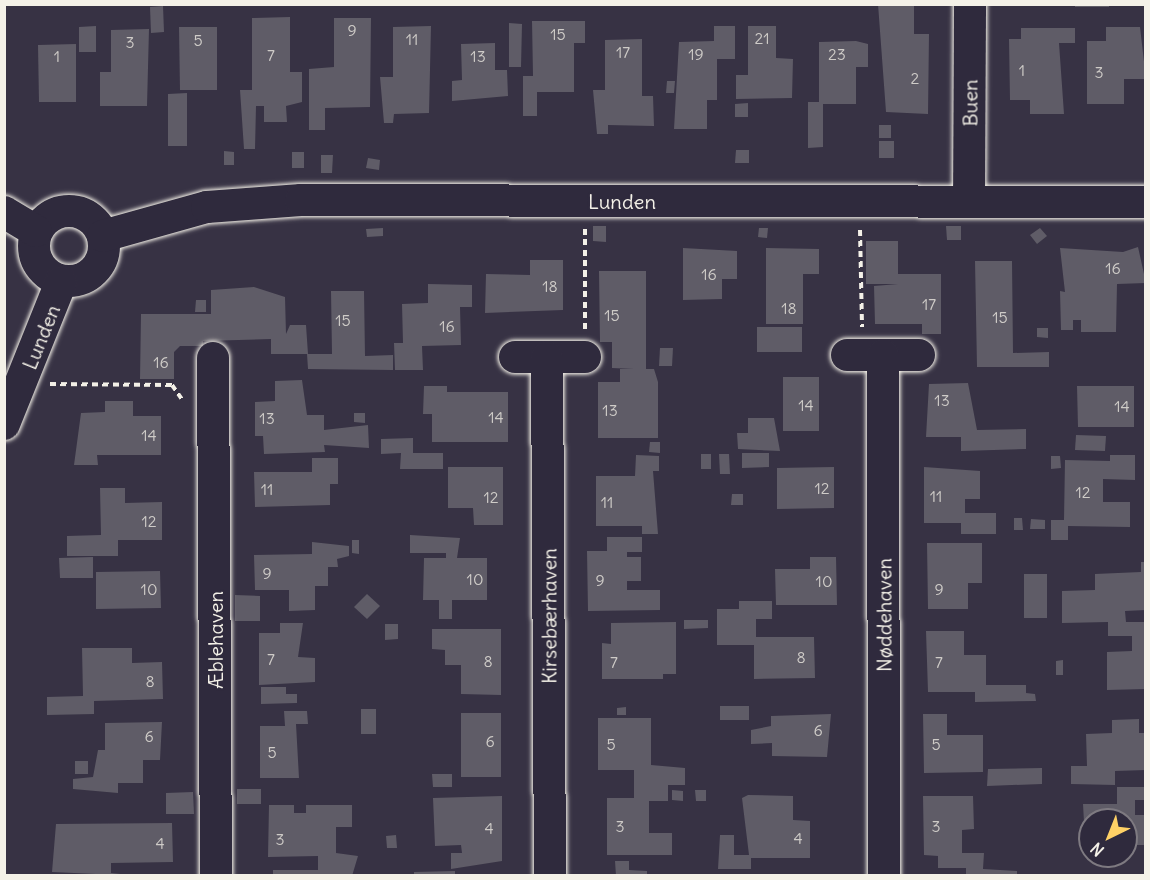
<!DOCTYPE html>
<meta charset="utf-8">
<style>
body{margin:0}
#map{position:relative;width:1150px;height:880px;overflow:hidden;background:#373244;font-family:Delius,sans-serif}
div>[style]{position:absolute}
.building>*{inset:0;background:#5f5c67}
.path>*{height:4px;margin-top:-2px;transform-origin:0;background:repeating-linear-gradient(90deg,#f4f1e8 0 6px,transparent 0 10.5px)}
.roads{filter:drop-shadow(0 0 2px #f4f1e8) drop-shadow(0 0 2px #f4f1e8)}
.minor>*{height:32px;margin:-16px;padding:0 16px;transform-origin:16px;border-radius:16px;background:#2f2a3d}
.minor>.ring{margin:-16px;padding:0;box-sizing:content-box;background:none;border:32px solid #2f2a3d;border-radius:50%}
span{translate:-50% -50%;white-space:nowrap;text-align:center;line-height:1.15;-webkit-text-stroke:4.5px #2f2a3d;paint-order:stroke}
.number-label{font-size:16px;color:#cfccc8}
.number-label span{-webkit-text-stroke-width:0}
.street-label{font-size:20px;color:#f4f1e8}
.frame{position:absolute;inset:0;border:6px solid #f4f1e8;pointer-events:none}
.north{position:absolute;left:1078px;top:808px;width:60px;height:60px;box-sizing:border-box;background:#2f2a3d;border:2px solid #7e7a81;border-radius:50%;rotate:223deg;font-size:16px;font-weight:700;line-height:24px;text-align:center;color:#f4f1e8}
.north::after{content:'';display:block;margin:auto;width:21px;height:27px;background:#ffd166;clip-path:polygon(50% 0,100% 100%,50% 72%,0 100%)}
</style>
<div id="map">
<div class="building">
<i style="clip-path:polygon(878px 4px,914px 4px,914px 34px,929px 34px,928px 114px,886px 112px)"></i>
<i style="clip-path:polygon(1075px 4px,1109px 4px,1109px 7px,1075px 7px)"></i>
<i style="clip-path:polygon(163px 6px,164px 32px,151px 33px,150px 7px)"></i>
<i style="clip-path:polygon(290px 17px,290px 72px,302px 72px,302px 102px,286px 106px,287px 122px,264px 122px,264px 106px,256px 106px,255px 149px,244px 149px,240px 90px,252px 90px,252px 18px)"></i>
<i style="clip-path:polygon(334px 18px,371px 18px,370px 107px,325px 108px,325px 130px,309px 130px,309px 69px,334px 67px)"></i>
<i style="clip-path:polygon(532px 21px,585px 21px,585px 43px,574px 43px,574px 92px,537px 92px,537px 116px,523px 116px,523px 76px,533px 76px)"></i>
<i style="clip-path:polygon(509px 23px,522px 24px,521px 67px,509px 67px)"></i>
<i style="clip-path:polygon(96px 26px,96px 52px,79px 52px,79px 27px)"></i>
<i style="clip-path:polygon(431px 26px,429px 113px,394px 114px,393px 123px,384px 123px,380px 77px,393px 77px,393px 27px)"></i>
<i style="clip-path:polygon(714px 26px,735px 26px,735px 59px,717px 59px,717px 100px,707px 100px,707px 129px,674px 129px,679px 42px,714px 41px)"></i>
<i style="clip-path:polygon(748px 26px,776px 26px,776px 58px,793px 59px,792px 98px,736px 99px,736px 75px,748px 75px)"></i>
<i style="clip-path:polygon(179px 27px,217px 27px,217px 90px,180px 90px)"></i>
<i style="clip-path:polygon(1106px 27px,1140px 27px,1146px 79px,1124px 79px,1124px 104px,1087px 104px,1087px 41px,1106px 41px)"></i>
<i style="clip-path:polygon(1021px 28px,1075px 28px,1075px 43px,1059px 43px,1064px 114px,1030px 114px,1030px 100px,1010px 100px,1009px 39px,1021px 39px)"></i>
<i style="clip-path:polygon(149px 29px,147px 106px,100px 106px,100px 72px,111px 72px,111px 30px)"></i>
<i style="clip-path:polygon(642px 39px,642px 96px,653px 96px,654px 126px,608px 125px,608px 134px,597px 134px,593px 90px,605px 90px,605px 40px)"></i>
<i style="clip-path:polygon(856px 41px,868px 44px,868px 67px,856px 67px,856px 104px,823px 104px,823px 147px,808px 148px,808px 102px,819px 102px,819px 42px)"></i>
<i style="clip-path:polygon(495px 43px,495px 70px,507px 70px,508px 96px,452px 101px,452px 81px,462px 80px,461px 44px)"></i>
<i style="clip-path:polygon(76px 44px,76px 102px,39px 102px,38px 45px)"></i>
<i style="clip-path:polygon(667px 81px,675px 81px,674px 93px,666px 93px)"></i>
<i style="clip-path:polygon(187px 93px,187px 146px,168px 146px,168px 94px)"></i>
<i style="clip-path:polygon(748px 103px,748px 117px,735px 117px,735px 104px)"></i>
<i style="clip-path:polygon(879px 125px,891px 125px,891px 138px,879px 138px)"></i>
<i style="clip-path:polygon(879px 141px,894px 141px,894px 158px,879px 158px)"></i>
<i style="clip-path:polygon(736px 150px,749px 150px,749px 163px,735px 163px)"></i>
<i style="clip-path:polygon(224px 151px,234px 152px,234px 165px,224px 165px)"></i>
<i style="clip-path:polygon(292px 152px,304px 152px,304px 168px,292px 168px)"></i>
<i style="clip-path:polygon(321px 155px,333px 155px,332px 173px,321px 173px)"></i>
<i style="clip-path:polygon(368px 158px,380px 160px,379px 170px,366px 168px)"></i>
<i style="clip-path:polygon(593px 226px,606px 226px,606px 242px,593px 241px)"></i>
<i style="clip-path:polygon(946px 226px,961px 226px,961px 240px,947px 240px)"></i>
<i style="clip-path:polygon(383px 228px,383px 236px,367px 237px,366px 229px)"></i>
<i style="clip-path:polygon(759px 228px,768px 228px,767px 238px,758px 237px)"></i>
<i style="clip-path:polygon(1040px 228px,1047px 236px,1037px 244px,1030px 235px)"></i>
<i style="clip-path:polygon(866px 241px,898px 241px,898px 274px,941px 274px,941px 334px,922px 334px,922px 324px,875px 324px,874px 286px,898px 284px,866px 284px)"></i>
<i style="clip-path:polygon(1138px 247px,1146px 283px,1117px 284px,1116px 332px,1081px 332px,1081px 320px,1073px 320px,1073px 330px,1061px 330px,1060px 291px,1065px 292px,1060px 248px,1123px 252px)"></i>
<i style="clip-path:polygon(683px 248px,737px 251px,737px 279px,722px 279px,722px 299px,683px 300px)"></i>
<i style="clip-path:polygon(766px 248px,819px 249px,819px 274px,803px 274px,803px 324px,766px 324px)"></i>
<i style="clip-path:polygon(530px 260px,563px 260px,563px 310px,485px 313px,486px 274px,530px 275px)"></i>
<i style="clip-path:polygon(975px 261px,1012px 261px,1013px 353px,1049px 352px,1049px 367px,977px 367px)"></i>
<i style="clip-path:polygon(599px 271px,646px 271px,646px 369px,654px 369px,658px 382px,658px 438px,598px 438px,598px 382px,620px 382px,620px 369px,634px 369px,612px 368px,612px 342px,600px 342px)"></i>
<i style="clip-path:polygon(428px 284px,472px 285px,472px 307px,460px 307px,461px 345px,422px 346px,423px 370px,395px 370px,394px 343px,403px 343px,402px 304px,428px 303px)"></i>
<i style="clip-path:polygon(254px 287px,285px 297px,286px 334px,290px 325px,306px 325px,308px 354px,271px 354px,271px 339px,203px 341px,203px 346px,180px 346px,174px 352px,174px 379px,140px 379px,141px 314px,211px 314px,211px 290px)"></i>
<i style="clip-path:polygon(331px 291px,364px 291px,365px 356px,393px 355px,393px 370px,308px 369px,307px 354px,332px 354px)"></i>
<i style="clip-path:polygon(196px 300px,206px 300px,206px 312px,195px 312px)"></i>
<i style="clip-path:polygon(757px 327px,802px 327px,802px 352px,757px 352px)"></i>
<i style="clip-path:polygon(1037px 328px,1048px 328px,1048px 338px,1037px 337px)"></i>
<i style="clip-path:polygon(660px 348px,673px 348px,672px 366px,659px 366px)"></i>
<i style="clip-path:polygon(783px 377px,819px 377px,819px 431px,783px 431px)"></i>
<i style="clip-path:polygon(302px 380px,307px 415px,324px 415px,324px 430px,368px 425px,369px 448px,324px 445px,325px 452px,264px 454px,263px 436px,255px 436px,255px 402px,275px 401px,275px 381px)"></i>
<i style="clip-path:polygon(968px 383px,977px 430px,1026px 429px,1026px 449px,961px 451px,961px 437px,926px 437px,929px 384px)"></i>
<i style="clip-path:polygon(424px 386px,447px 386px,447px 392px,508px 392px,508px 442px,432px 442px,432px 414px,423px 414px)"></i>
<i style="clip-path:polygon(1077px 386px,1134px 386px,1134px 427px,1078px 427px)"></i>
<i style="clip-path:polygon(105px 401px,133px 401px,133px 416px,161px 416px,161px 455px,97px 455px,98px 465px,74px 465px,81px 413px,105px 412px)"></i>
<i style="clip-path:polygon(354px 413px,365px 413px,365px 423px,354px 422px)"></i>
<i style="clip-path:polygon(748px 418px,774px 418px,780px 451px,738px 449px,737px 433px,748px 433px)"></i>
<i style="clip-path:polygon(1076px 435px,1106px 436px,1105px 451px,1075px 450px)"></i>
<i style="clip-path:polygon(413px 438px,413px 453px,443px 453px,443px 469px,400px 469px,401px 453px,381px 454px,381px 439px)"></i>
<i style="clip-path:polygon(650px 442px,660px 442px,660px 453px,649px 452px)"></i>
<i style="clip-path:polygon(742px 453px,769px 453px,769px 467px,742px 468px)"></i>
<i style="clip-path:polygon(701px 454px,711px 454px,711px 469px,701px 469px)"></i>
<i style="clip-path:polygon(719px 454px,729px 454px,730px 474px,720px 474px)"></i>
<i style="clip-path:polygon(636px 455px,659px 456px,659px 471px,653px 471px,658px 534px,642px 534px,642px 526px,596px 526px,596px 476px,635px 476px)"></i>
<i style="clip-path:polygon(1110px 455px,1135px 455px,1135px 480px,1103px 479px,1103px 502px,1130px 502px,1130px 527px,1068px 526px,1068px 540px,1051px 540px,1051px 520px,1064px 520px,1065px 460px,1110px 461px)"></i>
<i style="clip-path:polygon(1051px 456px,1060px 456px,1061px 468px,1051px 469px)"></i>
<i style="clip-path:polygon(312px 458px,338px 458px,338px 484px,330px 484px,330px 505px,255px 507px,254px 472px,312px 472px)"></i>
<i style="clip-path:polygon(448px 467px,503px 467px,503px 525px,474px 525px,473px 508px,448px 508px)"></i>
<i style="clip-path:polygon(834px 467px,834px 508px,777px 509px,777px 468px)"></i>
<i style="clip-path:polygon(924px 467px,980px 471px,980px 499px,965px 499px,965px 513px,996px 513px,996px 534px,961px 534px,961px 523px,924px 523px)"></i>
<i style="clip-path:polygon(100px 488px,125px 488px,125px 503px,162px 502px,162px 540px,118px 540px,118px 556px,67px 556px,67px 536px,101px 535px)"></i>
<i style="clip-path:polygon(732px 494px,743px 494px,743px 505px,731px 505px)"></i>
<i style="clip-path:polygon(1014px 518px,1022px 518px,1023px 530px,1014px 530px)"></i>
<i style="clip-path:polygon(1031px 519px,1045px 520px,1045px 529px,1030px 529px)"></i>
<i style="clip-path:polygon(410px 535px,460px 538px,457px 558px,487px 558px,487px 600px,452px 600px,452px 619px,439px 619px,439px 600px,423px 600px,424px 558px,446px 558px,446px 553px,410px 553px)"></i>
<i style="clip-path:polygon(607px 537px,642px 537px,642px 552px,627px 552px,627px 557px,641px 557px,641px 581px,627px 581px,627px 590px,660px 590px,660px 610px,588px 611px,587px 551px,607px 551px)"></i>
<i style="clip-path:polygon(352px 540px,359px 540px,359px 554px,352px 553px)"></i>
<i style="clip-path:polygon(312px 542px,349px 546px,349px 556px,337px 559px,338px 567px,328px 567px,328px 586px,315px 586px,315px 610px,289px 611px,289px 590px,255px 590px,254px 555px,312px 554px)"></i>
<i style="clip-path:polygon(927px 543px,982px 543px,982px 583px,968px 583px,968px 609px,928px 609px)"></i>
<i style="clip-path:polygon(93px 557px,93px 578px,60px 578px,59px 558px)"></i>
<i style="clip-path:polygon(810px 557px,836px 557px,837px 605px,776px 605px,775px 569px,810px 569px)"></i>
<i style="clip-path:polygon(1141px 562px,1146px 562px,1146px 610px,1125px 611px,1126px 622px,1146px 622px,1146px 689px,1107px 690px,1107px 652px,1132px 651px,1132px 636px,1108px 636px,1108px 622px,1062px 623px,1062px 591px,1095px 590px,1095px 574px,1141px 572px)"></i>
<i style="clip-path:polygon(160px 571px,161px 608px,96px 609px,96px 572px)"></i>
<i style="clip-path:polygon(1024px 574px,1047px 574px,1047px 618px,1024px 618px)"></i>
<i style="clip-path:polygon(367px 594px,380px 606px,367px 619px,354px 607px)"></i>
<i style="clip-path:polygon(235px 595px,260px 596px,260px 621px,235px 621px)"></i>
<i style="clip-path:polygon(739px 601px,772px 601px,772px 619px,756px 619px,756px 637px,814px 637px,815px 678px,754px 679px,754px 645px,717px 645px,717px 609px,739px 609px)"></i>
<i style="clip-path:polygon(684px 620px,708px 620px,708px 628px,684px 629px)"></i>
<i style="clip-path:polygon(676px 622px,676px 674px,663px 674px,663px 679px,602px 679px,602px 643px,611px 644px,611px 623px)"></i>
<i style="clip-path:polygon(280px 623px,303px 623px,298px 657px,315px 658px,315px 682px,259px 685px,259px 633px,280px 633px)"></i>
<i style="clip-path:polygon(385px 624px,398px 624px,398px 639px,385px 640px)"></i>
<i style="clip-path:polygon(432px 629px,501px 629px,501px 695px,461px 694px,461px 665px,445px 665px,445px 650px,432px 649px)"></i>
<i style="clip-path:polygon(926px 631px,964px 631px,964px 655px,986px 655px,986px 685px,1026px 685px,1026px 693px,1035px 694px,1036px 701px,975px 702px,975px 692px,928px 692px)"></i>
<i style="clip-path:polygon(82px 648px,132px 648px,132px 663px,162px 662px,163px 699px,94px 701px,94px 714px,47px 715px,47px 697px,83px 696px)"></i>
<i style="clip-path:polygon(1063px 660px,1063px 675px,1056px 675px,1056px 661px)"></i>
<i style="clip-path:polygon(261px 687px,286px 687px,286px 694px,297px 694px,297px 703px,261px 704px)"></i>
<i style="clip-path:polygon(720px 706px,749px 706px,749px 720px,720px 720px)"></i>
<i style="clip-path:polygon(626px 707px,626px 715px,617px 715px,617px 708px)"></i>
<i style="clip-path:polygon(361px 709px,376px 709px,376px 734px,361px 734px)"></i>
<i style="clip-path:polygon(284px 711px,307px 711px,308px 724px,296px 724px,299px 778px,260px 778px,260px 726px,285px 726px)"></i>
<i style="clip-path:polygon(461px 713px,501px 713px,501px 777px,461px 777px)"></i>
<i style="clip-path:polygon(831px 714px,827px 757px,772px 756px,772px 743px,751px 744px,751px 730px,771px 726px,771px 716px)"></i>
<i style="clip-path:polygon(923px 714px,947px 714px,947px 735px,983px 735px,983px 772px,924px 773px)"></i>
<i style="clip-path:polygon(598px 718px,651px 718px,651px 765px,685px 768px,685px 785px,668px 785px,668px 801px,649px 801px,649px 833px,672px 833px,672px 855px,607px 855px,607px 798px,634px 798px,634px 770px,598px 770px)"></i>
<i style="clip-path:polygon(1139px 719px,1139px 733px,1146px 733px,1146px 770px,1115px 771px,1115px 785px,1071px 784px,1071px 766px,1087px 766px,1086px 734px,1112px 733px,1112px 720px)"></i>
<i style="clip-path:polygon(162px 722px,160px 760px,143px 760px,143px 783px,118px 783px,118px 793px,73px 789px,73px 779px,93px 777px,98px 750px,105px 750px,105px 723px)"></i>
<i style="clip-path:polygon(75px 761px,88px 761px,88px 774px,75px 774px)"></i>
<i style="clip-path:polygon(1042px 768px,1042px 784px,987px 786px,988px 769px)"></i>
<i style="clip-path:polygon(432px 774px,452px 774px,452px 787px,433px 787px)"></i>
<i style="clip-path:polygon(1117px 787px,1144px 787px,1144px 800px,1135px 800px,1135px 815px,1146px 815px,1146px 845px,1126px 845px,1126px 820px,1084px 822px,1083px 804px,1117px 804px)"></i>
<i style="clip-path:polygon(237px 789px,261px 789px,261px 804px,237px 804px)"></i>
<i style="clip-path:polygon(672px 790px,683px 791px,683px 801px,672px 800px)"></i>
<i style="clip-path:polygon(695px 790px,706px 790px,706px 801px,696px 801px)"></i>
<i style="clip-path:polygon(193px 792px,194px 814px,166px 814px,166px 793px)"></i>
<i style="clip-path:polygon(748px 795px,793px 796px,793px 820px,810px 821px,810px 858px,751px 858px,751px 869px,718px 869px,720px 835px,734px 835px,734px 855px,749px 855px,742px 798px)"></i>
<i style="clip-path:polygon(502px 796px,502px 861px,451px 869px,451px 853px,462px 853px,461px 845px,435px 846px,433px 798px)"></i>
<i style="clip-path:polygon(923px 796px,973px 796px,974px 829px,962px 830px,962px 853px,984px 853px,983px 869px,1017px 871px,1017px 876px,966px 876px,966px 868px,938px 868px,938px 856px,924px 855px)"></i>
<i style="clip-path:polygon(269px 805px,294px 805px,294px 813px,306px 813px,306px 805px,352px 805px,352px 827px,336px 827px,336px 853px,358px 856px,352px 876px,273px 876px,273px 870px,318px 870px,318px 856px,268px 857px)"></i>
<i style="clip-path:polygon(172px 823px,173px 862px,111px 863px,111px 873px,139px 876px,52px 872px,56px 824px)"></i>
<i style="clip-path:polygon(396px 835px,397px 848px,387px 848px,386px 836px)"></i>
<i style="clip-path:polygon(615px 861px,629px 861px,629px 870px,647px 871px,647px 876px,616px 876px)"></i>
<i style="clip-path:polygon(455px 871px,455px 876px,414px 876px,414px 872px)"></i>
</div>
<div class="path">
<i style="left:860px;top:230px;width:97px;rotate:88.8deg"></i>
<i style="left:585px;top:329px;width:100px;rotate:-90deg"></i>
<i style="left:50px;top:384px;width:122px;rotate:0.5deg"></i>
<i style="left:172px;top:385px;width:19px;rotate:55deg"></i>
</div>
<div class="roads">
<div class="minor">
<i style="left:969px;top:202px;width:198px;rotate:-89.7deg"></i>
<i class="ring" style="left:34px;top:211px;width:38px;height:38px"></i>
<i style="left:4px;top:212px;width:37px;rotate:31deg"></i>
<i style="left:103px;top:236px;width:108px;rotate:-15.6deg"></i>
<i style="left:207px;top:207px;width:94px;rotate:-4.3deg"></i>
<i style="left:301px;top:200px;width:845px;rotate:0.14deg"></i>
<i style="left:847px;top:355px;width:72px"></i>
<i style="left:883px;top:355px;width:521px;rotate:89.89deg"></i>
<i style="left:515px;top:357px;width:70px"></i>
<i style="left:547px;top:357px;width:519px;rotate:89.67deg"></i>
<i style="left:213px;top:358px;width:518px;rotate:89.67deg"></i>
<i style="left:4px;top:424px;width:153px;rotate:-68.1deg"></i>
</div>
</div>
<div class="number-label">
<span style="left:352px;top:30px">9</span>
<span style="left:558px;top:34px">15</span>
<span style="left:762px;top:38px">21</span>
<span style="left:412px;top:39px">11</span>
<span style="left:198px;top:40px">5</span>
<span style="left:130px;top:42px">3</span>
<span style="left:623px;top:52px">17</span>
<span style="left:696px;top:54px">19</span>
<span style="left:837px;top:54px">23</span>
<span style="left:271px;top:55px">7</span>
<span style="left:57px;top:56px">1</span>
<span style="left:478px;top:56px">13</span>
<span style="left:1022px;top:70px">1</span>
<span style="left:1099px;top:72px">3</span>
<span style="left:915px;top:78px">2</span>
<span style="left:1113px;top:268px">16</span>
<span style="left:709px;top:274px">16</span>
<span style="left:550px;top:286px">18</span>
<span style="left:929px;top:304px">17</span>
<span style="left:789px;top:308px">18</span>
<span style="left:612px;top:315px">15</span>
<span style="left:1000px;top:317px">15</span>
<span style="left:343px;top:320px">15</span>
<span style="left:447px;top:326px">16</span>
<span style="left:161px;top:362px">16</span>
<span style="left:942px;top:400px">13</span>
<span style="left:806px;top:405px">14</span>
<span style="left:1122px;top:406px">14</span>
<span style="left:610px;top:410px">13</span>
<span style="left:496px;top:417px">14</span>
<span style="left:267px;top:418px">13</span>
<span style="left:149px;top:435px">14</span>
<span style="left:822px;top:488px">12</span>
<span style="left:267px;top:489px">11</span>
<span style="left:1083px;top:492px">12</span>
<span style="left:936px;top:496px">11</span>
<span style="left:491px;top:497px">12</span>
<span style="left:607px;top:502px">11</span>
<span style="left:149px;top:521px">12</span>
<span style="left:267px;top:573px">9</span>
<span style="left:475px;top:579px">10</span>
<span style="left:600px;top:580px">9</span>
<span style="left:824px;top:581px">10</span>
<span style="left:149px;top:589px">10</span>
<span style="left:939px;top:589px">9</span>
<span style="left:801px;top:657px">8</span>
<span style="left:271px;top:659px">7</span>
<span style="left:488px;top:661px">8</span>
<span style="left:614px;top:662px">7</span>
<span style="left:939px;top:662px">7</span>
<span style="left:150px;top:681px">8</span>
<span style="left:818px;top:730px">6</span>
<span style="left:149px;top:736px">6</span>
<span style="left:490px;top:741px">6</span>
<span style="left:611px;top:744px">5</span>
<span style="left:936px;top:744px">5</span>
<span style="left:272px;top:752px">5</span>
<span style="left:620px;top:826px">3</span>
<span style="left:936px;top:826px">3</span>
<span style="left:489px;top:828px">4</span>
<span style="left:798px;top:838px">4</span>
<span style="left:280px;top:839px">3</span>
<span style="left:160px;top:843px">4</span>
</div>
<div class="street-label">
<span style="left:970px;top:103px;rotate:-90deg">Buen</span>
<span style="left:622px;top:201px">Lunden</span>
<span style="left:41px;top:337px;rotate:-68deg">Lunden</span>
<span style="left:884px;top:615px;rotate:-90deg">Nøddehaven</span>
<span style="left:549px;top:616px;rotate:-90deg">Kirsebærhaven</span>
<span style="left:215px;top:640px;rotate:-90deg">Æblehaven</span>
</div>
<div class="frame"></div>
<div class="north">N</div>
</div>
